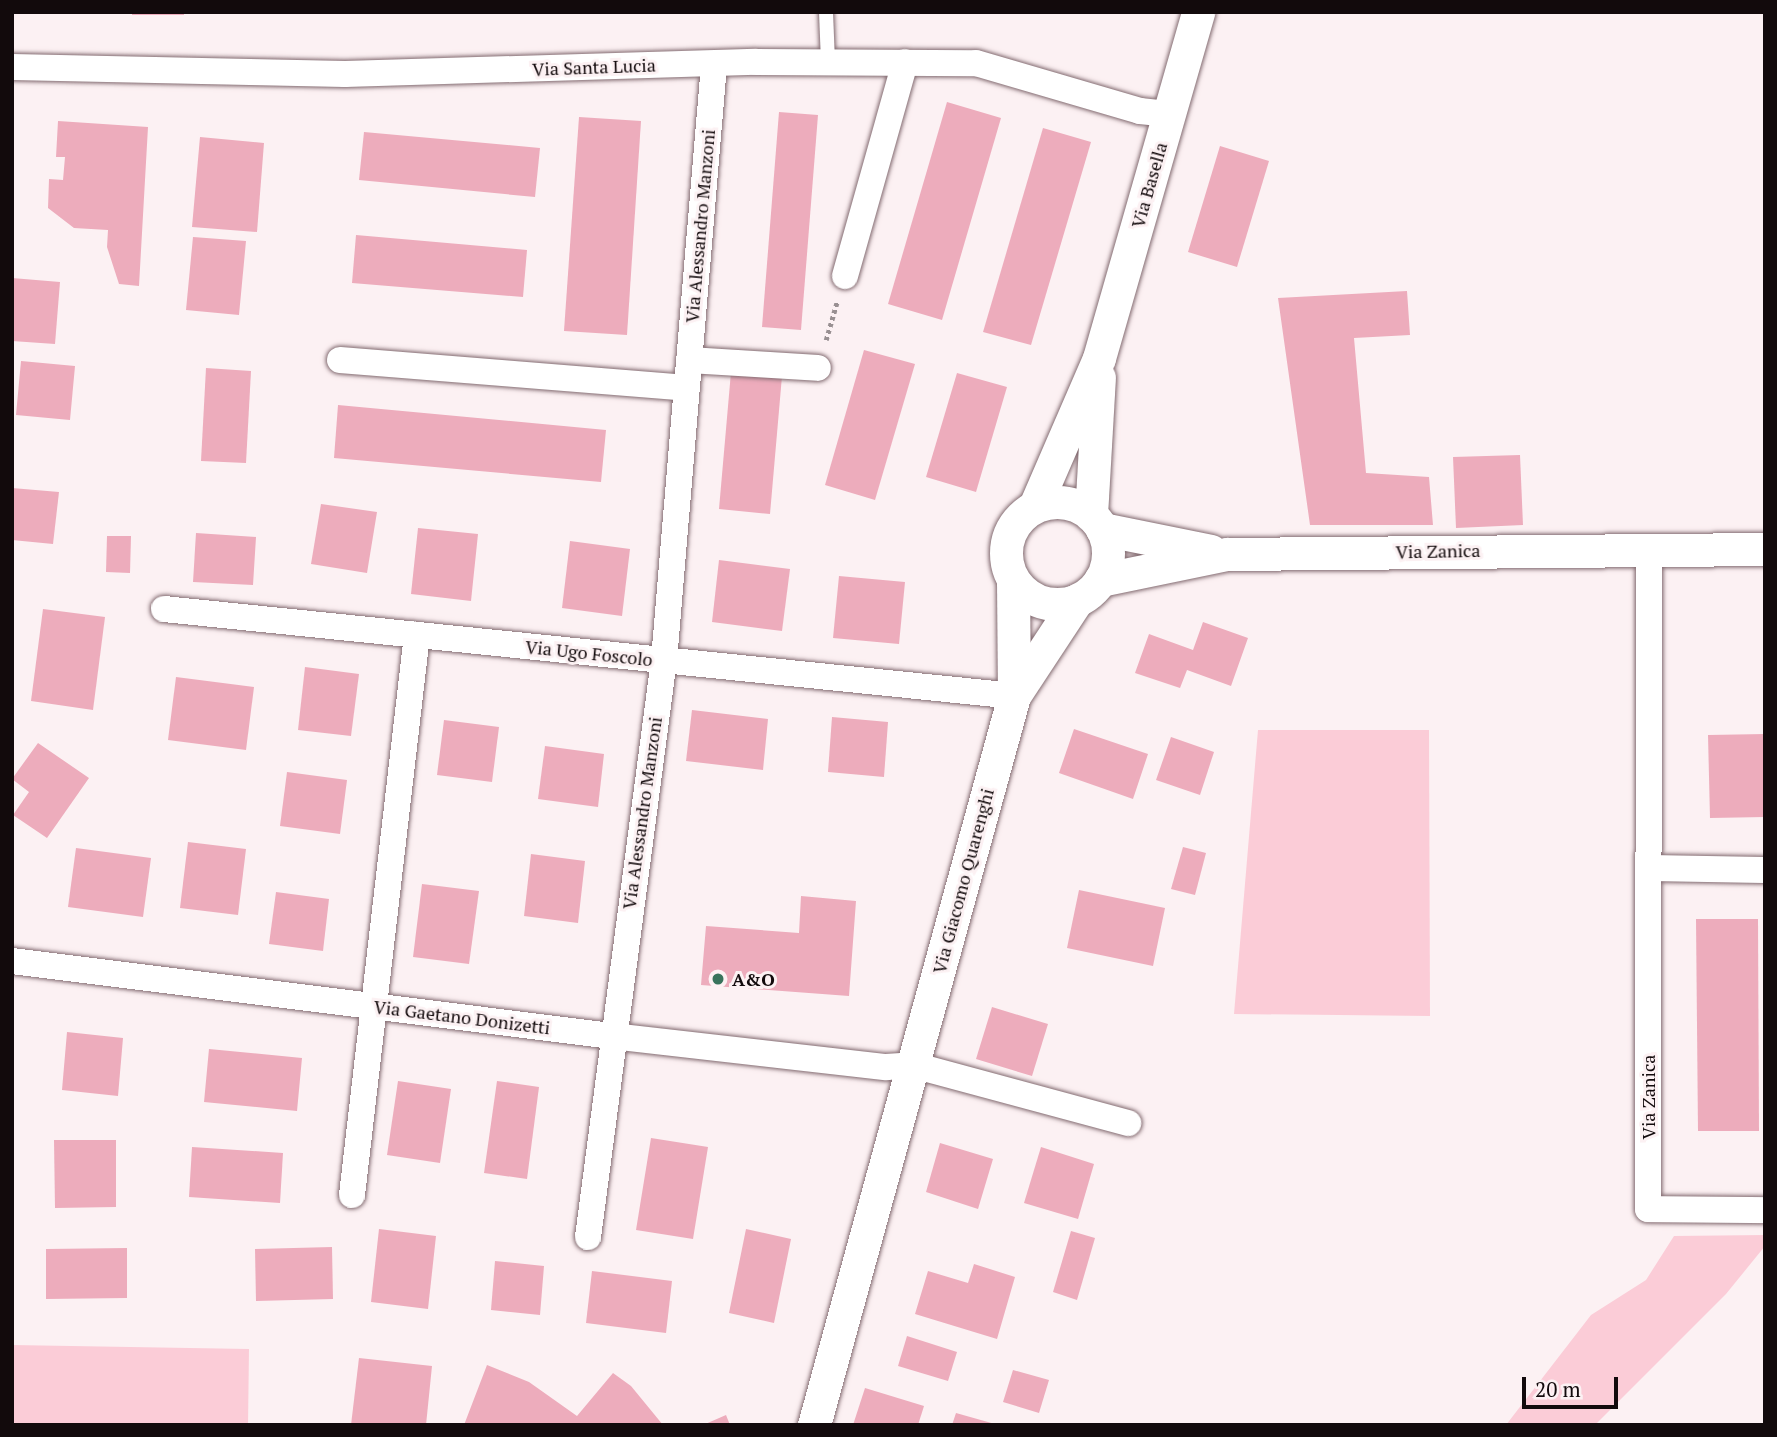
<!DOCTYPE html>
<style>
body{margin:0}
#map{position:relative;width:1777px;height:1437px;overflow:hidden;background:#fcf1f3;font-family:"PT Serif",serif}
div>[style]{position:absolute}
.green>*{inset:0;background:#fbccd7}
.building>*{inset:0;background:#edacbc}
.path>*{height:4.5px;margin-top:-2.25px;transform-origin:0;background:repeating-linear-gradient(90deg,#999092 0 3.5px,transparent 0 7px)}
.roads{filter:drop-shadow(0 0 2px #836b71) drop-shadow(0 0 2px #836b71)}
.service>*{height:14px;margin:-7px;padding:0 7px;transform-origin:7px;border-radius:7px;background:#fff}
.minor>*{height:26px;margin:-13px;padding:0 13px;transform-origin:13px;border-radius:13px;background:#fff}
.tertiary>*{height:33px;margin:-16.5px;padding:0 16.5px;transform-origin:16.5px;border-radius:16.5px;background:#fff}
.tertiary>.ring{margin:-16.5px;padding:0;box-sizing:content-box;background:none;border:33px solid #fff;border-radius:50%}
.dots>*{width:19px;height:19px;translate:-50% -50%;box-sizing:border-box;border:4px solid #fcf1f3;border-radius:50%}
span{translate:-50% -50%;white-space:nowrap;text-align:center;line-height:1.15;-webkit-text-stroke:6px #fcf1f3;paint-order:stroke}
.street-label{font-size:18px;color:#120a0c}
.poi-label{font-size:18px;color:#120a0c;font-weight:700}
.left{translate:0 -50%;text-align:left}
.frame{position:absolute;inset:0;border:14px solid #120a0c;pointer-events:none}
.scale{position:absolute;left:1522px;top:1377px;width:96px;height:32px;box-sizing:border-box;border:4px solid #120a0c;border-top:0;padding-left:9px;font-size:21px;line-height:24px;white-space:nowrap;color:#120a0c;-webkit-text-stroke:5px #fcf1f3;paint-order:stroke}
</style>
<div id="map">
<div class="green">
<i style="clip-path:polygon(1258px 730px,1429px 730px,1430px 1016px,1234px 1014px)"></i>
<i style="clip-path:polygon(1765px 1235px,1765px 1246px,1726px 1294px,1595px 1425px,1506px 1425px,1591px 1315px,1646px 1280px,1674px 1236px)"></i>
<i style="clip-path:polygon(12px 1345px,249px 1349px,248px 1425px,12px 1425px)"></i>
</div>
<div class="building">
<i style="clip-path:polygon(132px 12px,184px 12px,184px 15px,132px 15px)"></i>
<i style="clip-path:polygon(947px 102px,1001px 118px,942px 320px,888px 304px)"></i>
<i style="clip-path:polygon(779px 112px,818px 115px,801px 330px,762px 327px)"></i>
<i style="clip-path:polygon(579px 117px,641px 121px,627px 335px,564px 331px)"></i>
<i style="clip-path:polygon(58px 121px,148px 127px,139px 286px,119px 284px,107px 247px,108px 230px,74px 228px,48px 208px,49px 179px,63px 180px,65px 157px,56px 157px)"></i>
<i style="clip-path:polygon(1043px 128px,1091px 142px,1031px 345px,983px 332px)"></i>
<i style="clip-path:polygon(364px 132px,540px 148px,535px 197px,359px 180px)"></i>
<i style="clip-path:polygon(200px 137px,264px 143px,257px 232px,192px 227px)"></i>
<i style="clip-path:polygon(1220px 146px,1269px 161px,1237px 267px,1188px 252px)"></i>
<i style="clip-path:polygon(356px 235px,527px 250px,523px 297px,352px 283px)"></i>
<i style="clip-path:polygon(193px 237px,246px 241px,239px 315px,186px 310px)"></i>
<i style="clip-path:polygon(12px 278px,60px 282px,55px 344px,12px 341px)"></i>
<i style="clip-path:polygon(1407px 291px,1410px 335px,1354px 338px,1366px 473px,1429px 477px,1433px 525px,1310px 525px,1278px 298px)"></i>
<i style="clip-path:polygon(864px 350px,915px 364px,875px 500px,825px 485px)"></i>
<i style="clip-path:polygon(21px 361px,75px 366px,70px 420px,16px 415px)"></i>
<i style="clip-path:polygon(206px 368px,251px 371px,246px 463px,201px 461px)"></i>
<i style="clip-path:polygon(731px 372px,782px 376px,770px 514px,719px 509px)"></i>
<i style="clip-path:polygon(957px 373px,1007px 387px,976px 492px,926px 477px)"></i>
<i style="clip-path:polygon(338px 405px,606px 430px,601px 482px,334px 458px)"></i>
<i style="clip-path:polygon(1520px 455px,1523px 525px,1456px 528px,1453px 457px)"></i>
<i style="clip-path:polygon(12px 488px,59px 492px,53px 544px,12px 540px)"></i>
<i style="clip-path:polygon(321px 504px,377px 512px,367px 573px,311px 564px)"></i>
<i style="clip-path:polygon(418px 528px,478px 534px,471px 601px,411px 594px)"></i>
<i style="clip-path:polygon(196px 533px,256px 537px,253px 585px,193px 582px)"></i>
<i style="clip-path:polygon(107px 536px,131px 536px,130px 573px,106px 572px)"></i>
<i style="clip-path:polygon(570px 541px,630px 549px,622px 616px,562px 608px)"></i>
<i style="clip-path:polygon(719px 560px,790px 569px,782px 631px,712px 622px)"></i>
<i style="clip-path:polygon(839px 576px,905px 582px,899px 644px,833px 638px)"></i>
<i style="clip-path:polygon(43px 609px,105px 617px,93px 710px,31px 701px)"></i>
<i style="clip-path:polygon(1203px 622px,1248px 638px,1231px 686px,1187px 670px,1180px 688px,1135px 673px,1149px 634px,1193px 650px)"></i>
<i style="clip-path:polygon(305px 667px,359px 674px,351px 736px,298px 730px)"></i>
<i style="clip-path:polygon(176px 677px,254px 687px,246px 750px,168px 740px)"></i>
<i style="clip-path:polygon(692px 710px,768px 719px,763px 770px,686px 761px)"></i>
<i style="clip-path:polygon(832px 717px,888px 722px,884px 777px,828px 772px)"></i>
<i style="clip-path:polygon(444px 720px,499px 727px,492px 782px,437px 775px)"></i>
<i style="clip-path:polygon(1074px 729px,1148px 754px,1133px 799px,1059px 773px)"></i>
<i style="clip-path:polygon(1765px 734px,1765px 817px,1710px 818px,1708px 735px)"></i>
<i style="clip-path:polygon(1171px 737px,1214px 752px,1200px 795px,1156px 780px)"></i>
<i style="clip-path:polygon(38px 743px,89px 778px,47px 838px,13px 815px,29px 792px,12px 779px)"></i>
<i style="clip-path:polygon(545px 746px,604px 754px,598px 807px,538px 799px)"></i>
<i style="clip-path:polygon(287px 772px,347px 780px,340px 834px,280px 826px)"></i>
<i style="clip-path:polygon(188px 842px,246px 849px,238px 915px,180px 908px)"></i>
<i style="clip-path:polygon(1183px 847px,1206px 853px,1195px 895px,1171px 889px)"></i>
<i style="clip-path:polygon(76px 848px,151px 858px,143px 917px,68px 907px)"></i>
<i style="clip-path:polygon(531px 854px,585px 861px,578px 923px,524px 916px)"></i>
<i style="clip-path:polygon(422px 884px,479px 891px,469px 964px,413px 957px)"></i>
<i style="clip-path:polygon(1079px 890px,1165px 908px,1153px 966px,1067px 948px)"></i>
<i style="clip-path:polygon(276px 892px,329px 899px,323px 951px,269px 944px)"></i>
<i style="clip-path:polygon(801px 896px,856px 901px,849px 996px,701px 985px,706px 926px,799px 933px)"></i>
<i style="clip-path:polygon(1696px 919px,1758px 919px,1759px 1131px,1698px 1131px)"></i>
<i style="clip-path:polygon(992px 1007px,1048px 1024px,1032px 1076px,976px 1059px)"></i>
<i style="clip-path:polygon(67px 1032px,123px 1038px,118px 1096px,62px 1090px)"></i>
<i style="clip-path:polygon(209px 1049px,302px 1058px,297px 1111px,204px 1102px)"></i>
<i style="clip-path:polygon(398px 1081px,451px 1089px,440px 1163px,387px 1155px)"></i>
<i style="clip-path:polygon(497px 1081px,539px 1087px,527px 1179px,484px 1173px)"></i>
<i style="clip-path:polygon(651px 1138px,708px 1147px,693px 1239px,636px 1230px)"></i>
<i style="clip-path:polygon(54px 1140px,116px 1140px,116px 1207px,55px 1208px)"></i>
<i style="clip-path:polygon(940px 1143px,993px 1159px,978px 1209px,926px 1192px)"></i>
<i style="clip-path:polygon(192px 1147px,283px 1153px,280px 1203px,189px 1197px)"></i>
<i style="clip-path:polygon(1041px 1147px,1094px 1164px,1078px 1219px,1024px 1203px)"></i>
<i style="clip-path:polygon(379px 1229px,436px 1236px,428px 1309px,371px 1302px)"></i>
<i style="clip-path:polygon(746px 1229px,791px 1239px,774px 1323px,729px 1313px)"></i>
<i style="clip-path:polygon(1071px 1231px,1095px 1238px,1077px 1300px,1053px 1292px)"></i>
<i style="clip-path:polygon(332px 1247px,333px 1299px,256px 1301px,255px 1249px)"></i>
<i style="clip-path:polygon(127px 1248px,127px 1298px,46px 1299px,46px 1249px)"></i>
<i style="clip-path:polygon(495px 1261px,544px 1266px,540px 1315px,491px 1310px)"></i>
<i style="clip-path:polygon(974px 1264px,1015px 1277px,997px 1339px,915px 1314px,928px 1271px,968px 1283px)"></i>
<i style="clip-path:polygon(592px 1271px,672px 1281px,666px 1333px,586px 1323px)"></i>
<i style="clip-path:polygon(907px 1336px,957px 1352px,948px 1381px,898px 1366px)"></i>
<i style="clip-path:polygon(359px 1358px,432px 1366px,426px 1425px,351px 1425px)"></i>
<i style="clip-path:polygon(487px 1365px,529px 1382px,577px 1416px,613px 1373px,631px 1386px,663px 1425px,464px 1425px)"></i>
<i style="clip-path:polygon(1013px 1370px,1049px 1380px,1039px 1413px,1003px 1402px)"></i>
<i style="clip-path:polygon(865px 1388px,924px 1406px,918px 1425px,853px 1425px)"></i>
<i style="clip-path:polygon(956px 1413px,995px 1424px,995px 1425px,952px 1425px)"></i>
<i style="clip-path:polygon(726px 1415px,730px 1425px,703px 1425px)"></i>
</div>
<div class="path">
<i style="left:826px;top:340px;width:40px;rotate:-74deg"></i>
</div>
<div class="roads">
<div class="service">
<i style="left:826px;top:12px;width:50px;rotate:87.7deg"></i>
</div>
<div class="minor">
<i style="left:12px;top:67px;width:333px;rotate:1.2deg"></i>
<i style="left:345px;top:74px;width:411px;rotate:-1.7deg"></i>
<i style="left:756px;top:62px;width:220px;rotate:0.3deg"></i>
<i style="left:976px;top:63px;width:171px;rotate:16.3deg"></i>
<i style="left:1140px;top:111px;width:30px;rotate:6deg"></i>
<i style="left:845px;top:276px;width:222px;rotate:-74.3deg"></i>
<i style="left:340px;top:360px;width:348px;rotate:4.6deg"></i>
<i style="left:689px;top:360px;width:129px;rotate:3.5deg"></i>
<i style="left:1649px;top:549px;width:660px;rotate:90.09deg"></i>
<i style="left:1648px;top:1209px;width:117px;rotate:0.5deg"></i>
<i style="left:164px;top:609px;width:854px;rotate:5.84deg"></i>
<i style="left:1649px;top:868px;width:116px;rotate:1deg"></i>
<i style="left:12px;top:961px;width:605px;rotate:7.13deg"></i>
<i style="left:612px;top:1036px;width:276px;rotate:6.5deg"></i>
<i style="left:886px;top:1067px;width:27px;rotate:-4deg"></i>
<i style="left:913px;top:1065px;width:223px;rotate:15.1deg"></i>
<i style="left:352px;top:1195px;width:564px;rotate:-83.38deg"></i>
<i style="left:588px;top:1237px;width:582px;rotate:-82.5deg"></i>
<i style="left:664px;top:660px;width:598px;rotate:-85.2deg"></i>
</div>
<div class="tertiary">
<i class="ring" style="left:1006px;top:502px;width:69px;height:69px"></i>
<i style="left:1035px;top:506px;width:161px;rotate:-66.6deg"></i>
<i style="left:1099px;top:358px;width:360px;rotate:-74deg"></i>
<i style="left:1091px;top:515px;width:138px;rotate:-86.7deg"></i>
<i style="left:1102px;top:529px;width:111px;rotate:11.4deg"></i>
<i style="left:1100px;top:580px;width:130px;rotate:-11.6deg"></i>
<i style="left:1227px;top:554px;width:538px;rotate:-0.53deg"></i>
<i style="left:1014px;top:696px;width:115px;rotate:-56.7deg"></i>
<i style="left:814px;top:1425px;width:756px;rotate:-74.66deg"></i>
<i style="left:1014px;top:696px;width:115px;rotate:-90.5deg"></i>
</div>
</div>
<div class="dots">
<i style="left:718px;top:979px;background:#38735c"></i>
</div>
<div class="street-label">
<span style="left:594px;top:67px;rotate:-2deg">Via Santa Lucia</span>
<span style="left:1149px;top:185px;rotate:-74deg">Via Basella</span>
<span style="left:700px;top:226px;rotate:-85deg">Via Alessandro Manzoni</span>
<span style="left:1438px;top:551px;rotate:-1deg">Via Zanica</span>
<span style="left:589px;top:653px;rotate:6deg">Via Ugo Foscolo</span>
<span style="left:642px;top:813px;rotate:-82deg">Via Alessandro Manzoni</span>
<span style="left:963px;top:881px;rotate:-75deg">Via Giacomo Quarenghi</span>
<span style="left:462px;top:1017px;rotate:7deg">Via Gaetano Donizetti</span>
<span style="left:1648px;top:1097px;rotate:-90deg">Via Zanica</span>
</div>
<div class="poi-label">
<span class="left" style="left:732px;top:979px">A&amp;O</span>
</div>
<div class="frame"></div>
<div class="scale">20 m</div>
</div>
